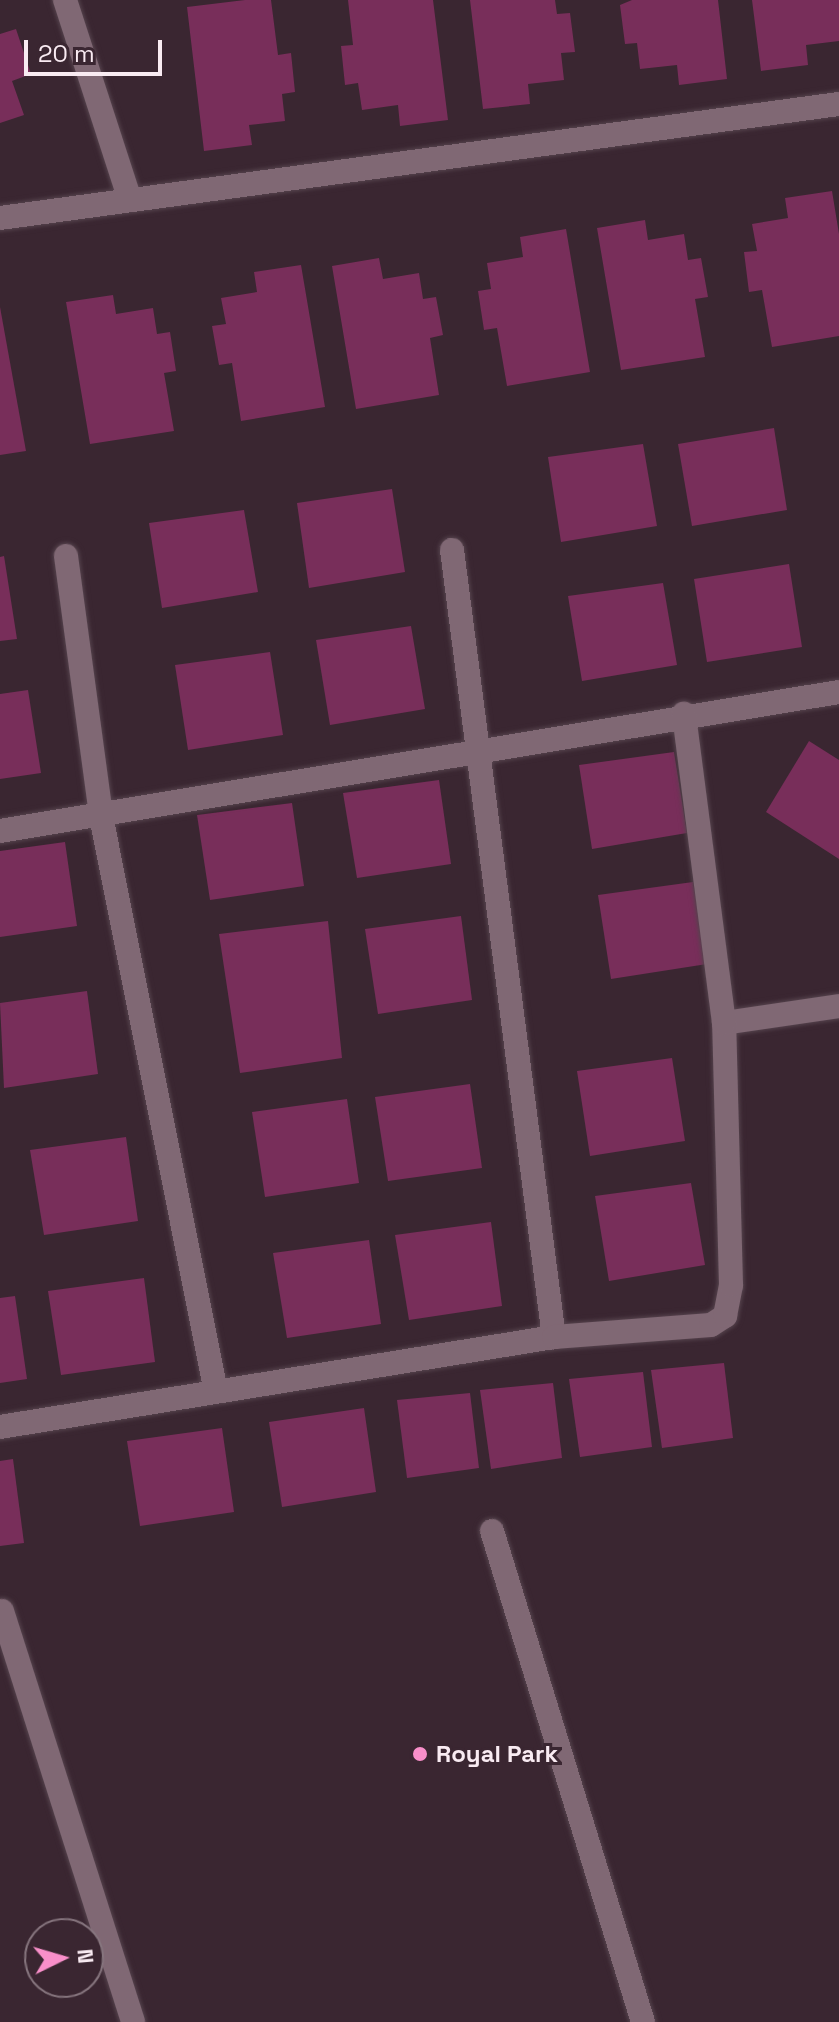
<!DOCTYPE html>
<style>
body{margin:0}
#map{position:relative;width:839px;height:2022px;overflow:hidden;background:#3a2631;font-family:"Space Grotesk",sans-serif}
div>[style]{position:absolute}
.building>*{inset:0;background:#782e5a}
.roads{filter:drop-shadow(0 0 2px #55434d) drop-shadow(0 0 2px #55434d)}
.minor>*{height:24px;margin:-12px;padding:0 12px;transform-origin:12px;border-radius:12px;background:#806874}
.dots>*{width:22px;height:22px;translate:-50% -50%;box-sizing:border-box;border:4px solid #3a2631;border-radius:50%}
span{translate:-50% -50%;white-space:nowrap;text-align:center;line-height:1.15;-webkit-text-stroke:6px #3a2631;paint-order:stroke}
.poi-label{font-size:24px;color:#f9ebf2;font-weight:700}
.left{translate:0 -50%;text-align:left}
.north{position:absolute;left:24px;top:1918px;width:80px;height:80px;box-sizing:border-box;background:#3a2631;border:2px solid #86757e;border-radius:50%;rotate:85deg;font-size:22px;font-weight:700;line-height:32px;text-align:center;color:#f9ebf2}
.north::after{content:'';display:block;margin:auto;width:28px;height:36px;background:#f98fca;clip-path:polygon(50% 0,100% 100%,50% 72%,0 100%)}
.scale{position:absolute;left:24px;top:40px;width:138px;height:36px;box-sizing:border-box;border:4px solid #f9ebf2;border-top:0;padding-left:10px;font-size:24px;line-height:28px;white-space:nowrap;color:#f9ebf2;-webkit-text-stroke:6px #3a2631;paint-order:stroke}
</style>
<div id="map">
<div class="building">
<i style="clip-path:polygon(245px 0,271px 0,278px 55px,291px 53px,295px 92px,282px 94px,285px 121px,249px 125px,252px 145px,204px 151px,187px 7px)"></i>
<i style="clip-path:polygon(348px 0,433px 0,448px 120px,400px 126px,398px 105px,362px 110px,358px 83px,345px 85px,341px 46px,353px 45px)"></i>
<i style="clip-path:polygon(470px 0,555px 0,557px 14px,570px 13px,575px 52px,561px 53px,564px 80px,528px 84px,530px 104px,483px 109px)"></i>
<i style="clip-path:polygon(632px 0,718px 0,727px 79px,679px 85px,677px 65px,640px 69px,637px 43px,625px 44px,620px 5px)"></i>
<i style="clip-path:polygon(752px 0,839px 0,839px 41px,806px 45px,808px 65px,761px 71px)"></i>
<i style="clip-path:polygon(16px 29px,31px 74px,12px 81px,24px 115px,0 123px,0 34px)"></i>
<i style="clip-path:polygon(832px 191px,839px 234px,839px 336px,772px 347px,762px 290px,749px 292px,744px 252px,757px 251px,752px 224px,788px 218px,785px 198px)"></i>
<i style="clip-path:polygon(645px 220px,648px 240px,684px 234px,688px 260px,701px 258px,708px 297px,695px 299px,705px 357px,621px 370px,597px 228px)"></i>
<i style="clip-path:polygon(566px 229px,590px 372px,507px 386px,497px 328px,484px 330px,478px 291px,491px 289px,487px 263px,523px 257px,520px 237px)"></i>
<i style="clip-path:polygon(379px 258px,383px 279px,419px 273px,423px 299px,436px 297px,443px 335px,430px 338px,439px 395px,356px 409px,332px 266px)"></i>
<i style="clip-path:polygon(301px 265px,325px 407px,241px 421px,232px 363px,219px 365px,212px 326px,226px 324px,221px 298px,257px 292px,254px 272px)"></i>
<i style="clip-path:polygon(113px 295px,116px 314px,153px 308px,157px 334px,170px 332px,176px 371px,164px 373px,174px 431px,90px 444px,66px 302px)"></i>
<i style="clip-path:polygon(0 307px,26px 451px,0 455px)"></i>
<i style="clip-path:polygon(774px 428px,787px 510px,692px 526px,678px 444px)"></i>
<i style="clip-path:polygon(643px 444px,657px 526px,561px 542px,548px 457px)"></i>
<i style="clip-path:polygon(392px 489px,405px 572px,309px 588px,297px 503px)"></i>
<i style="clip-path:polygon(244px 510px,258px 592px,162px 608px,149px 523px)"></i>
<i style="clip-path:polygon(4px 556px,17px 639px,0 641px,0 557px)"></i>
<i style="clip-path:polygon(789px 564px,802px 647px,707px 662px,694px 579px)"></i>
<i style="clip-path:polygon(663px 583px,677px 665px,582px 681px,568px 596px)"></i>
<i style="clip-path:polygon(411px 626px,425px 709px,330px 725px,316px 640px)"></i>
<i style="clip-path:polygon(270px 652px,283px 735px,188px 750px,175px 665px)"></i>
<i style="clip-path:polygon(28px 690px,41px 773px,0 779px,0 694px)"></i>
<i style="clip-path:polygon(809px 741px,839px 760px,839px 859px,766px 812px)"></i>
<i style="clip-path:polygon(674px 752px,687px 833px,592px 849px,579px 765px)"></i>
<i style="clip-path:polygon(439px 780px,451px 864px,357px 878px,343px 793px)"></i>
<i style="clip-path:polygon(292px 803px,304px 886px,210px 900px,197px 815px)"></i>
<i style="clip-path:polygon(65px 842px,77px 926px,0 937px,0 851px)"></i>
<i style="clip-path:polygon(693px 882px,707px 964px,611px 979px,598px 895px)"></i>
<i style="clip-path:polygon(461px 916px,472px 1000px,378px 1014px,365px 929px)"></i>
<i style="clip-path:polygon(328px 921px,342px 1058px,240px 1073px,219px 934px)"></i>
<i style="clip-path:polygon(87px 991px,98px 1074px,4px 1088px,0 1003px)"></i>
<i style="clip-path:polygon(672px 1058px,685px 1141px,590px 1156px,577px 1071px)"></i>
<i style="clip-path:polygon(470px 1084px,482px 1168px,388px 1181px,375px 1097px)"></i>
<i style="clip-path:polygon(347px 1099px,359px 1183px,265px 1197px,252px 1112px)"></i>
<i style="clip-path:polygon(126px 1137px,138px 1221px,44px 1235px,30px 1150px)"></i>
<i style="clip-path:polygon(691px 1183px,705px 1265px,609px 1281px,595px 1196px)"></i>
<i style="clip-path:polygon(491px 1222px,502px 1306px,409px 1320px,395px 1235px)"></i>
<i style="clip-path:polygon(369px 1240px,381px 1324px,287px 1338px,273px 1253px)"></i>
<i style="clip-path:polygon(144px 1278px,155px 1362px,61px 1375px,48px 1291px)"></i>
<i style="clip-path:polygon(15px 1296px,27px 1379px,0 1383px,0 1298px)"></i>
<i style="clip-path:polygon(724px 1363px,733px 1438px,662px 1448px,651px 1370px)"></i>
<i style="clip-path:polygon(643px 1372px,652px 1447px,580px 1457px,569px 1379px)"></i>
<i style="clip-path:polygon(553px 1383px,562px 1458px,491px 1469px,480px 1390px)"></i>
<i style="clip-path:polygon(470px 1393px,479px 1468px,407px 1478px,397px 1400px)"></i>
<i style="clip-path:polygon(364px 1408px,376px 1492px,282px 1507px,269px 1422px)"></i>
<i style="clip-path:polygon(222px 1428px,234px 1512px,140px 1526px,127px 1441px)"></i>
<i style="clip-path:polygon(13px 1459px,24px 1543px,0 1546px,0 1461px)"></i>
</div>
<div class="roads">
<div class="minor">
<i style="left:65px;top:0;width:207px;rotate:72deg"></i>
<i style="left:0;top:218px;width:847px;rotate:-7.74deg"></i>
<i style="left:452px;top:550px;width:794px;rotate:82.62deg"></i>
<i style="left:66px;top:556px;width:262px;rotate:82.3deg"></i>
<i style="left:101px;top:816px;width:587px;rotate:78.71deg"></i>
<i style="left:0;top:831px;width:850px;rotate:-9.41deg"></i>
<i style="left:724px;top:1023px;width:116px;rotate:-8.4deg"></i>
<i style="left:0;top:1427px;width:561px;rotate:-9.23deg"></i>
<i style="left:554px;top:1337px;width:157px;rotate:-4.4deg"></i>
<i style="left:711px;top:1325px;width:17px;rotate:-33deg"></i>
<i style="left:725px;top:1316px;width:32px;rotate:-79deg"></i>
<i style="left:731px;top:1285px;width:262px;rotate:-91.5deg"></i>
<i style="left:724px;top:1023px;width:312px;rotate:-97.4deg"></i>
<i style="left:492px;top:1531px;width:514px;rotate:72.91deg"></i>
<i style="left:2px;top:1611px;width:431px;rotate:72.3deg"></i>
</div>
</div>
<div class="dots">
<i style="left:420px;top:1754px;background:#f98fca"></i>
</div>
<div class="poi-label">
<span class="left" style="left:436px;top:1754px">Royal Park</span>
</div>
<div class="north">N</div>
<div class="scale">20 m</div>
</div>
